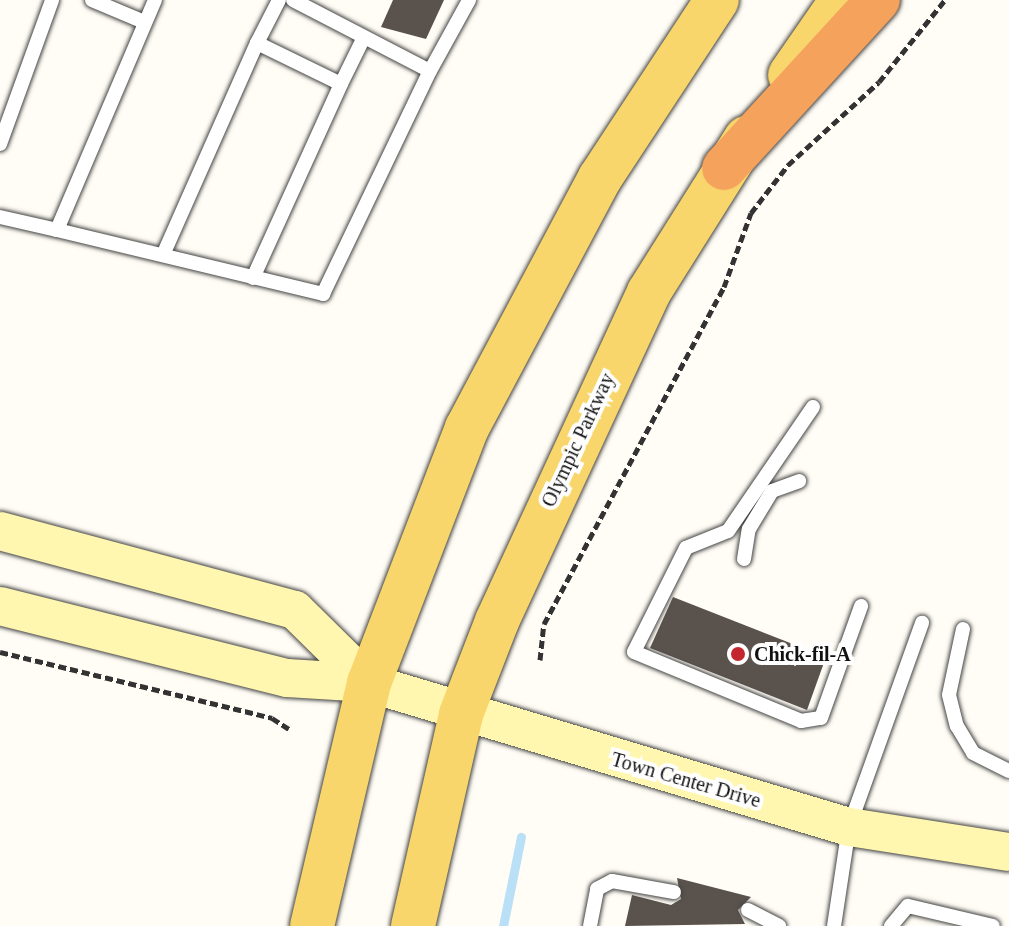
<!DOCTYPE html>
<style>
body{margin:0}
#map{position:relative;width:1009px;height:926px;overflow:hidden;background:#fffdf5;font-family:"Times New Roman",serif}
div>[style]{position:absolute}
.stream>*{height:9px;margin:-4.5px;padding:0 4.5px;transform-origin:4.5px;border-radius:4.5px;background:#b9e0f7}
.building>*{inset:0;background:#5a524d}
.path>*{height:5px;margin-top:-2.5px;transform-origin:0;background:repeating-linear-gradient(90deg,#333 0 8px,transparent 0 12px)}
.roads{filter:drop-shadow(0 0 2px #444) drop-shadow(0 0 2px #444)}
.lane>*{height:14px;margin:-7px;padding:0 7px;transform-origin:7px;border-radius:7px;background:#fff}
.secondary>*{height:38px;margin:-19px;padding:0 19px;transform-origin:19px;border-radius:19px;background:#fff6b0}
.primary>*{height:44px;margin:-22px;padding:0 22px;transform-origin:22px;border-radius:22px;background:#f9d66b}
.highway>*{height:44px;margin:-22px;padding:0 22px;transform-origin:22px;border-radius:22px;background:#f5a25d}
.dots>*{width:22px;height:22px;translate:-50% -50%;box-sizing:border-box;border:4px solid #fff;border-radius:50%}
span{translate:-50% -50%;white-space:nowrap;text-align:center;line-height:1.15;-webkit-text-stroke:8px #fff;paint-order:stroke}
.street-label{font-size:20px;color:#111}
.poi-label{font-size:20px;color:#111;font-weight:700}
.left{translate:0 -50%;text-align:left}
</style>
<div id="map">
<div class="stream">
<i style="left:503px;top:926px;width:91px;rotate:-78.6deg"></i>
</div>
<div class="building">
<i style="clip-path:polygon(393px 0,444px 0,426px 39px,381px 27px)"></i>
<i style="clip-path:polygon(673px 597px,826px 657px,807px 710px,650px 648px)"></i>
<i style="clip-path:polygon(677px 878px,751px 897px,738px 910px,745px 924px,625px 926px,632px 895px,671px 905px,681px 899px)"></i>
</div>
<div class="path">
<i style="left:0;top:652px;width:280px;rotate:13.6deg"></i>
<i style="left:272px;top:718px;width:20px;rotate:33deg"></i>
<i style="left:540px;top:660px;width:36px;rotate:-84deg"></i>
<i style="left:544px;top:624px;width:382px;rotate:-61.9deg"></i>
<i style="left:724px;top:287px;width:79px;rotate:-70deg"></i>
<i style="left:751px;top:213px;width:61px;rotate:-52.4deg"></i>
<i style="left:788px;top:165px;width:123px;rotate:-42.4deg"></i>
<i style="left:879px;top:82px;width:105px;rotate:-51.2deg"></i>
</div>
<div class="roads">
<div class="lane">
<i style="left:92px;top:0;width:56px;rotate:22.9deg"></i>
<i style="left:155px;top:0;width:250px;rotate:113.1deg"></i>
<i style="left:57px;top:230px;width:274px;rotate:13.5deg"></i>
<i style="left:323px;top:294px;width:247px;rotate:-64.4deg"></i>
<i style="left:293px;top:0;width:154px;rotate:27.4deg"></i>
<i style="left:430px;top:71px;width:81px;rotate:-61.2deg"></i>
<i style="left:257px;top:43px;width:48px;rotate:-62.9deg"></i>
<i style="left:341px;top:84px;width:52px;rotate:-63.9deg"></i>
<i style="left:0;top:144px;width:153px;rotate:-70.1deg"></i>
<i style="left:0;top:217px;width:58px;rotate:12.8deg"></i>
<i style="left:163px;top:255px;width:232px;rotate:-66.1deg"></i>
<i style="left:257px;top:43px;width:93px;rotate:26deg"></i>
<i style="left:341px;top:84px;width:213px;rotate:114.4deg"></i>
<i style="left:813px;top:407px;width:150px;rotate:124.4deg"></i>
<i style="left:728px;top:531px;width:45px;rotate:158deg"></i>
<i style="left:686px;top:548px;width:116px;rotate:116.6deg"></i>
<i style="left:634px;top:652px;width:181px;rotate:22.4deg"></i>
<i style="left:801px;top:721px;width:20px;rotate:-9deg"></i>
<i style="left:821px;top:718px;width:119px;rotate:-70.3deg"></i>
<i style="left:744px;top:559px;width:30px;rotate:-81deg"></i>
<i style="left:749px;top:529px;width:44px;rotate:-58.8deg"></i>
<i style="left:772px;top:491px;width:29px;rotate:-20deg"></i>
<i style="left:963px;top:629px;width:67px;rotate:102deg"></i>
<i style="left:949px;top:695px;width:32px;rotate:76deg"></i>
<i style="left:957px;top:726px;width:31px;rotate:59deg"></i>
<i style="left:973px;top:753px;width:40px;rotate:26.6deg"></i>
<i style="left:748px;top:910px;width:35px;rotate:27deg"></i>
<i style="left:590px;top:926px;width:38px;rotate:-79deg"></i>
<i style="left:597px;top:889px;width:17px;rotate:-28deg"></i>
<i style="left:612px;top:881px;width:63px;rotate:10.1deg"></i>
<i style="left:834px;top:926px;width:100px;rotate:-81.4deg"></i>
<i style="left:849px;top:827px;width:217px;rotate:-70.3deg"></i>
<i style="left:891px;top:926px;width:26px;rotate:-50deg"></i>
<i style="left:908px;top:906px;width:87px;rotate:13.2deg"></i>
</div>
<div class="secondary">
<i style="left:0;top:531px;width:305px;rotate:15deg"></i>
<i style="left:295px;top:610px;width:104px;rotate:44.6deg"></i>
<i style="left:0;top:606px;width:296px;rotate:14.1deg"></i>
<i style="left:287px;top:678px;width:82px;rotate:3.5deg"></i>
<i style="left:369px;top:683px;width:501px;rotate:16.7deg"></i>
<i style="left:849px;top:827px;width:162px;rotate:8.9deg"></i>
</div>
<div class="primary">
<i style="left:790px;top:75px;width:91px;rotate:-55.3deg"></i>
<i style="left:312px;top:926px;width:250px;rotate:-76.8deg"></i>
<i style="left:369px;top:683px;width:273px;rotate:-69deg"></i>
<i style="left:467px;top:428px;width:283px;rotate:-62deg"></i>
<i style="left:600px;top:178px;width:213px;rotate:-56.7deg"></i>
<i style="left:413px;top:926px;width:217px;rotate:-77.2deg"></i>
<i style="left:461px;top:714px;width:100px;rotate:-68.8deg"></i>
<i style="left:497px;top:621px;width:362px;rotate:-65.2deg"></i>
<i style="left:649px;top:292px;width:182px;rotate:-57.8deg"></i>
</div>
<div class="highway">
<i style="left:724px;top:168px;width:228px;rotate:-47.5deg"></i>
</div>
</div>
<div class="dots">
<i style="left:738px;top:654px;background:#c4262e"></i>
</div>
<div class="street-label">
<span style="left:578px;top:440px;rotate:-65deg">Olympic Parkway</span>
<span style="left:686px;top:780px;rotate:16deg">Town Center Drive</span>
</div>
<div class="poi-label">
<span class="left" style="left:754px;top:654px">Chick-fil-A</span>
</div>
</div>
